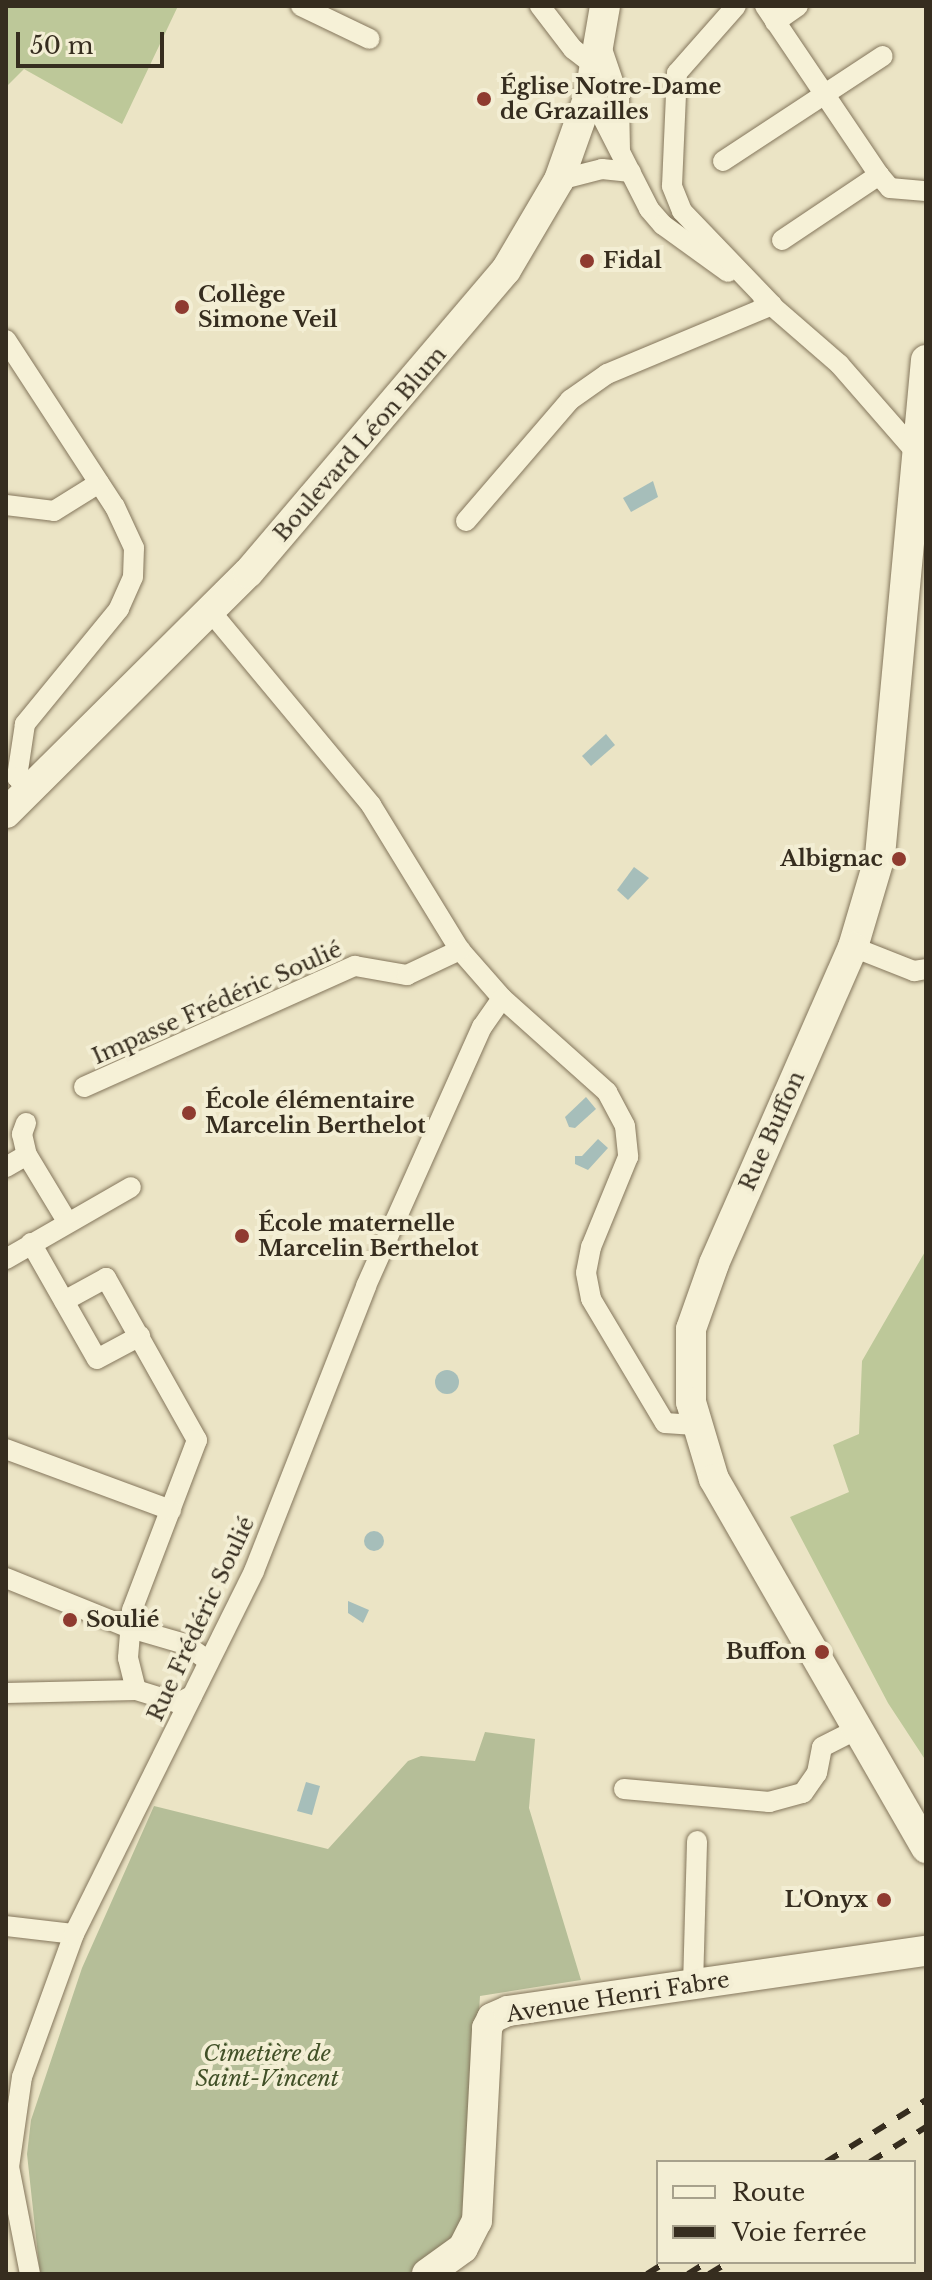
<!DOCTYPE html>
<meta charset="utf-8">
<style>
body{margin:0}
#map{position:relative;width:932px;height:2280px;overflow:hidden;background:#ebe4c5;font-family:"Libre Baskerville",serif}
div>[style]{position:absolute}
.green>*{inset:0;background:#bdc899}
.cemetery>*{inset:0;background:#b5be98}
.water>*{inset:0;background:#a6beba}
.round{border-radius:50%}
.roads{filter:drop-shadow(0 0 2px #84765c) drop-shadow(0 0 2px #84765c)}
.street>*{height:20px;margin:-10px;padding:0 10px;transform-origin:10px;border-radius:10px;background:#f6f1d7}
.secondary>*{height:30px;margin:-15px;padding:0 15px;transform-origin:15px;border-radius:15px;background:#f6f1d7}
.rail>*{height:6px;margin-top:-3px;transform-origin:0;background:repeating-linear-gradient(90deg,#362d1f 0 14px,transparent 0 28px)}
.dots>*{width:22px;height:22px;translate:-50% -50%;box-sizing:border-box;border:4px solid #f3eed4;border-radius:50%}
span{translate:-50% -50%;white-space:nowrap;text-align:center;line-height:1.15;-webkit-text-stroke:8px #f3eed4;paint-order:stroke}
.poi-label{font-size:22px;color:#362d1f;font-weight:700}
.left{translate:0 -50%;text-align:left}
.right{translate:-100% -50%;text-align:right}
.street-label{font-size:22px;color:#362d1f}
.park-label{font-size:22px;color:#415027;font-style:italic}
.frame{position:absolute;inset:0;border:8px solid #362d1f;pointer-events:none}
.legend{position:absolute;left:656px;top:2160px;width:260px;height:104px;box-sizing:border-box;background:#f3eed4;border:2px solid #a7a18c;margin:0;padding:10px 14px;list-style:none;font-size:24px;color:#362d1f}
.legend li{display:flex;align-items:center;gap:16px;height:40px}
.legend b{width:40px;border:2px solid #a7a18c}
.scale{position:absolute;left:16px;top:32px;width:148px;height:36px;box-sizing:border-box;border:4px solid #362d1f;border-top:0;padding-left:10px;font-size:24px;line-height:28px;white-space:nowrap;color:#362d1f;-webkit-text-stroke:6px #f3eed4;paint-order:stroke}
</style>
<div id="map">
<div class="green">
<i style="clip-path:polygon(6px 6px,178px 6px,122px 124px,24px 69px,6px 87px)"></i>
<i style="clip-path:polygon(926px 1250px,926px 1761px,888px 1703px,790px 1517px,849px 1492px,833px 1445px,859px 1434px,862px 1361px)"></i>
</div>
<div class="cemetery">
<i style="clip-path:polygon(485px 1732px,535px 1739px,529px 1808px,581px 1980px,480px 1996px,466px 2216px,451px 2243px,408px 2274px,40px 2274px,27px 2154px,31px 2120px,82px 1968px,154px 1806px,328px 1849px,408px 1761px,421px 1756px,475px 1761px)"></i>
</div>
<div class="water">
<i style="clip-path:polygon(653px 481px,658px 497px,631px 512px,623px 498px)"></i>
<i style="clip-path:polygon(606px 734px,615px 745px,591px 766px,582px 756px)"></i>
<i style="clip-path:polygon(634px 867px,649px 878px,628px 900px,617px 890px)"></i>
<i style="clip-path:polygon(586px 1097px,596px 1109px,575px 1128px,569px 1127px,565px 1117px)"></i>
<i style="clip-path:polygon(598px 1139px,608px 1148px,588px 1170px,575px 1164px,575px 1156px,582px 1156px)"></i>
<i class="round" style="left:435px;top:1370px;width:24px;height:24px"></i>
<i class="round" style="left:364px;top:1531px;width:20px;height:20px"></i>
<i style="clip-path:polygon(348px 1601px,369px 1610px,363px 1623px,348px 1613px)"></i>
<i style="clip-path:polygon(306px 1782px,320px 1786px,312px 1815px,297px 1811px)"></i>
</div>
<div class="roads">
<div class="street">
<i style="left:301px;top:6px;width:76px;rotate:25.6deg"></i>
<i style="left:540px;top:6px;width:54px;rotate:52.5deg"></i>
<i style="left:573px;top:49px;width:28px;rotate:38deg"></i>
<i style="left:765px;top:6px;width:204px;rotate:56deg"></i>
<i style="left:879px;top:175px;width:17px;rotate:50deg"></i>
<i style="left:890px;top:188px;width:36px;rotate:5deg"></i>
<i style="left:775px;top:22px;width:28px;rotate:-35deg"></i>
<i style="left:603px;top:52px;width:50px;rotate:71.2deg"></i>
<i style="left:619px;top:99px;width:50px;rotate:88.9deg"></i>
<i style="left:590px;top:93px;width:130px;rotate:63deg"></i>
<i style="left:649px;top:209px;width:21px;rotate:49deg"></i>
<i style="left:663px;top:225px;width:80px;rotate:35.9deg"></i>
<i style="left:723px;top:161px;width:191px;rotate:-33.3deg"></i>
<i style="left:559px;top:180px;width:44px;rotate:-14.3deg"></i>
<i style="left:602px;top:169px;width:29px;rotate:6deg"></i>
<i style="left:782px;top:240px;width:117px;rotate:-33.8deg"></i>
<i style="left:763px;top:298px;width:101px;rotate:41deg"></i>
<i style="left:839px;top:364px;width:116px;rotate:48.9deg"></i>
<i style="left:6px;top:340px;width:199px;rotate:56.9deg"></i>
<i style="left:115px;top:507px;width:45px;rotate:65.1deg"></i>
<i style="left:134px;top:548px;width:29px;rotate:92deg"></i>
<i style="left:133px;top:577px;width:35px;rotate:114deg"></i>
<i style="left:119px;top:609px;width:149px;rotate:129.3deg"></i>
<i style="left:25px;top:724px;width:54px;rotate:98.6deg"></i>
<i style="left:17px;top:777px;width:18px;rotate:49deg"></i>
<i style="left:6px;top:505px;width:48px;rotate:7.1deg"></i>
<i style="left:54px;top:511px;width:53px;rotate:-31.9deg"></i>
<i style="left:466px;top:521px;width:160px;rotate:-49.3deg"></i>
<i style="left:570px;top:400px;width:45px;rotate:-35.1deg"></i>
<i style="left:607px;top:374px;width:179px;rotate:-22.7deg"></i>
<i style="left:772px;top:305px;width:130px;rotate:-133.8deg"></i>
<i style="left:682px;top:211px;width:27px;rotate:-112deg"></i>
<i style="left:672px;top:186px;width:113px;rotate:-87.5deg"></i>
<i style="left:677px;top:73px;width:89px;rotate:-48.6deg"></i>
<i style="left:211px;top:612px;width:251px;rotate:50.3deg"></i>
<i style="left:371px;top:805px;width:170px;rotate:58.5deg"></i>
<i style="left:460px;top:950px;width:64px;rotate:48.8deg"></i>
<i style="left:502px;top:998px;width:141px;rotate:41.8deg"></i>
<i style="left:607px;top:1092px;width:38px;rotate:62deg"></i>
<i style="left:625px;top:1126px;width:31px;rotate:84deg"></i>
<i style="left:628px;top:1157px;width:97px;rotate:112.3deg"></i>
<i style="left:591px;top:1247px;width:26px;rotate:101deg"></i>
<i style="left:586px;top:1273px;width:26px;rotate:79deg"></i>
<i style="left:591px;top:1299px;width:144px;rotate:59.2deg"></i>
<i style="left:665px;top:1423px;width:30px;rotate:4deg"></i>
<i style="left:853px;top:947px;width:66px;rotate:21.5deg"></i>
<i style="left:914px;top:971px;width:12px;rotate:-9deg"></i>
<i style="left:84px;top:1087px;width:297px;rotate:-24.1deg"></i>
<i style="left:355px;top:966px;width:53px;rotate:9.8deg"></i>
<i style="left:407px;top:975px;width:59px;rotate:-25.3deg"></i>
<i style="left:26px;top:1123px;width:12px;rotate:110deg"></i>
<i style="left:22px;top:1134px;width:22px;rotate:77deg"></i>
<i style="left:27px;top:1155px;width:79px;rotate:58.9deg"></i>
<i style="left:6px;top:1167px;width:24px;rotate:-30deg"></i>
<i style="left:31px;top:1243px;width:133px;rotate:60.4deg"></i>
<i style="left:97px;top:1359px;width:49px;rotate:-28.1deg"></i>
<i style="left:6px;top:1259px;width:144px;rotate:-29.9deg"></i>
<i style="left:64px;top:1301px;width:48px;rotate:-28.7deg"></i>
<i style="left:106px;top:1278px;width:186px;rotate:60.7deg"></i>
<i style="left:197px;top:1440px;width:182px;rotate:110.9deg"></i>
<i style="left:132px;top:1610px;width:48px;rotate:94.8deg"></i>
<i style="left:128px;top:1658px;width:33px;rotate:76deg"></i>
<i style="left:136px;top:1690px;width:44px;rotate:17.2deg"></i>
<i style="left:178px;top:1703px;width:16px;rotate:-27deg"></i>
<i style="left:6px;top:1449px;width:176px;rotate:20.3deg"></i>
<i style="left:6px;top:1578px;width:134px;rotate:22deg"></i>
<i style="left:130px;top:1628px;width:57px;rotate:16.2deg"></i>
<i style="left:185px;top:1644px;width:29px;rotate:36deg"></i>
<i style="left:6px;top:1693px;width:130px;rotate:-1.3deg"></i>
<i style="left:624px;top:1789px;width:146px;rotate:5.1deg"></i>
<i style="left:769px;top:1802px;width:35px;rotate:-15deg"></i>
<i style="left:803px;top:1793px;width:24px;rotate:-55deg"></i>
<i style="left:817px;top:1773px;width:26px;rotate:-79deg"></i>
<i style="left:822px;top:1747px;width:39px;rotate:-27deg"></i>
<i style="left:6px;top:1926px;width:68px;rotate:6.7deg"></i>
<i style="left:693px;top:1986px;width:145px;rotate:-88.4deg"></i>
<i style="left:30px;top:2274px;width:109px;rotate:-101.1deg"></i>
<i style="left:9px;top:2167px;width:91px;rotate:-81.8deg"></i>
<i style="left:22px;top:2077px;width:152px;rotate:-70deg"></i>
<i style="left:74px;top:1934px;width:405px;rotate:-63.6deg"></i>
<i style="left:254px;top:1571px;width:306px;rotate:-68.5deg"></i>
<i style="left:366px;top:1286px;width:284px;rotate:-65.9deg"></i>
<i style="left:482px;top:1027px;width:35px;rotate:-55deg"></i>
</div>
<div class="secondary">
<i style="left:926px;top:360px;width:498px;rotate:95.3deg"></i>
<i style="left:880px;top:856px;width:95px;rotate:106.5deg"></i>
<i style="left:853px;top:947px;width:346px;rotate:113.7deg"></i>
<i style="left:714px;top:1264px;width:69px;rotate:109.5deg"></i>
<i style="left:691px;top:1329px;width:73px;rotate:90deg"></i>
<i style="left:691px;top:1402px;width:80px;rotate:73.4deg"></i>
<i style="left:714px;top:1479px;width:426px;rotate:60.1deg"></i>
<i style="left:6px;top:813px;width:341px;rotate:-44.8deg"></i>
<i style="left:248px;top:573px;width:398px;rotate:-49.6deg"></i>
<i style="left:506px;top:270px;width:104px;rotate:-59.5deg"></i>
<i style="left:559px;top:180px;width:92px;rotate:-70.4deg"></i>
<i style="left:590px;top:93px;width:88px;rotate:-80.2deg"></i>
<i style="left:427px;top:2274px;width:44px;rotate:-35.8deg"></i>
<i style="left:463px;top:2248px;width:30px;rotate:-63deg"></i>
<i style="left:477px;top:2221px;width:193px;rotate:-87deg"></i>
<i style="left:487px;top:2028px;width:11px;rotate:-63deg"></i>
<i style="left:492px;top:2018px;width:17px;rotate:-24deg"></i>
<i style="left:508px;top:2011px;width:422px;rotate:-8.2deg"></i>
</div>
</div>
<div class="rail">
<i style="left:826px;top:2162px;width:118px;rotate:-31.8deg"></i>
<i style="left:870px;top:2162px;width:66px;rotate:-32deg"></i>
<i style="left:647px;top:2274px;width:22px;rotate:-32deg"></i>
<i style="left:688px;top:2274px;width:22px;rotate:-32deg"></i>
<i style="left:709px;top:2274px;width:23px;rotate:-31deg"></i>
</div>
<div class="dots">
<i style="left:484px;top:99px;background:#8f3b30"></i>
<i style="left:587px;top:261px;background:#8f3b30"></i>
<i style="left:182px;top:307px;background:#8f3b30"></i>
<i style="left:899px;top:859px;background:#8f3b30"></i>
<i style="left:189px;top:1113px;background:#8f3b30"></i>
<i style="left:242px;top:1236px;background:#8f3b30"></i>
<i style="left:70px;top:1620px;background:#8f3b30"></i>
<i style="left:822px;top:1652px;background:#8f3b30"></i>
<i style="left:884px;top:1900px;background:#8f3b30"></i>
</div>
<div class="poi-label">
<span class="left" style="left:500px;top:99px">Église Notre-Dame<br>de Grazailles</span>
<span class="left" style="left:603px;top:261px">Fidal</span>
<span class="left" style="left:198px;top:307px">Collège<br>Simone Veil</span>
<span class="right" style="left:883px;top:859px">Albignac</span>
<span class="left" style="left:205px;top:1113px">École élémentaire<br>Marcelin Berthelot</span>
<span class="left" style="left:258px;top:1236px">École maternelle<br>Marcelin Berthelot</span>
<span class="left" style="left:86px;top:1620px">Soulié</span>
<span class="right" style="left:806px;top:1652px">Buffon</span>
<span class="right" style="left:868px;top:1900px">L'Onyx</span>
</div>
<div class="street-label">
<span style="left:360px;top:444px;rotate:-49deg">Boulevard Léon Blum</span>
<span style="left:217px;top:1003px;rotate:-24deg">Impasse Frédéric Soulié</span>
<span style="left:772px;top:1131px;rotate:-66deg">Rue Buffon</span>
<span style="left:201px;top:1619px;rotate:-65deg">Rue Frédéric Soulié</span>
<span style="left:618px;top:1997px;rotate:-9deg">Avenue Henri Fabre</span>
</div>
<div class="park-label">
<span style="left:267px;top:2066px">Cimetière de<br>Saint-Vincent</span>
</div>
<div class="frame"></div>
<ul class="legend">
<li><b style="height:10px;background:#f6f1d7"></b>Route</li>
<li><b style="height:10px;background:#362d1f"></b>Voie ferrée</li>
</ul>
<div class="scale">50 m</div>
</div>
